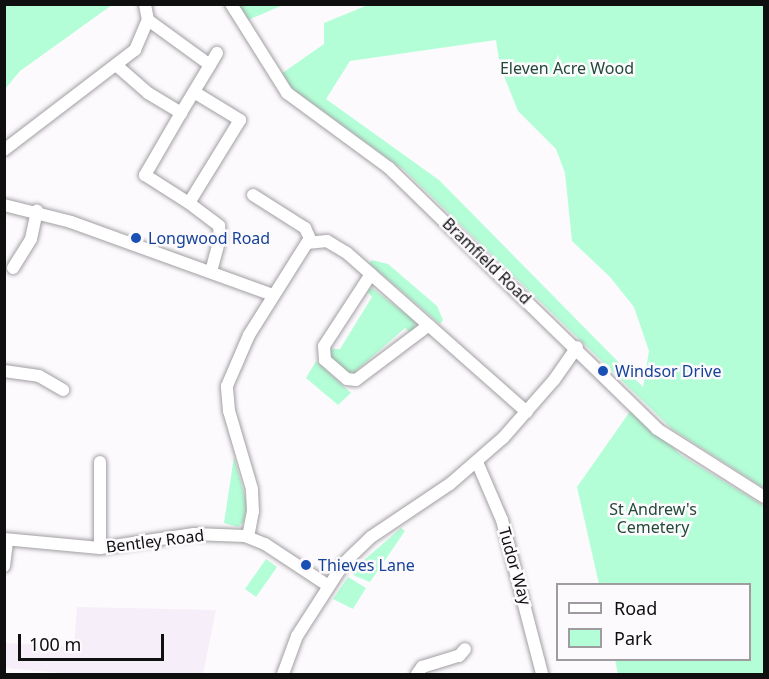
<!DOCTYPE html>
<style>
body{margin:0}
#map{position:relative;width:769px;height:679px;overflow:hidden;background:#fdfafe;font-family:"Noto Sans",sans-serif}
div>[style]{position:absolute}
.built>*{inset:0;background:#f6eef8}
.green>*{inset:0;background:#b3fed7}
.roads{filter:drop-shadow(0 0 2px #a19fa2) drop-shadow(0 0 2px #a19fa2)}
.minor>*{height:12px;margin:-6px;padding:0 6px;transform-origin:6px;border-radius:6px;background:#fff}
.dots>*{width:16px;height:16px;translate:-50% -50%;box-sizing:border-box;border:3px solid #fdfafe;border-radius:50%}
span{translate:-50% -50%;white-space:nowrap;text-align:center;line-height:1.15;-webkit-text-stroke:5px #fdfafe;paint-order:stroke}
.park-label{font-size:16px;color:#204936}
.transit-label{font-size:16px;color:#164399}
.left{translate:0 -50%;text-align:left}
.street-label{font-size:16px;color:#100f10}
.frame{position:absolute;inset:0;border:6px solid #100f10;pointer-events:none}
.legend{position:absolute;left:556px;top:583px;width:195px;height:78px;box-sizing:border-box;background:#fdfafe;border:2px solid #9e9c9f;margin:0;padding:8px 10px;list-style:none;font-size:18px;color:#100f10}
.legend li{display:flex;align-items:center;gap:12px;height:30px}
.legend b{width:30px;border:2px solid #9e9c9f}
.scale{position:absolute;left:18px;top:634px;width:146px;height:27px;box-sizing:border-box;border:3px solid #100f10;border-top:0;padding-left:8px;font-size:18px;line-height:21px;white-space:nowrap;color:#100f10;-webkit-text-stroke:4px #fdfafe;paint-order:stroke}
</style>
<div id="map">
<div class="built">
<i style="clip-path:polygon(77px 607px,216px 610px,203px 674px,73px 674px,5px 668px,6px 643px,74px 647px)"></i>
</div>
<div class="green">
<i style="clip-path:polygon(5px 4px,112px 4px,112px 5px,20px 71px,5px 89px)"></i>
<i style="clip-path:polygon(239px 5px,283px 5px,248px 20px)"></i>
<i style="clip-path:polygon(evenodd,368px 5px,764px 5px,764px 488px,672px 429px,404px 170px,291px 88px,281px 74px,324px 44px,324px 23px,368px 5px,496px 40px,500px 66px,518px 111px,556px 149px,565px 173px,572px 241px,610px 277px,634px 307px,649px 351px,643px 387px,439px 180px,326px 99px,350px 61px,496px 40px)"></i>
<i style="clip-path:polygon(372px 260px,388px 264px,437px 306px,443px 320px,440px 324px,369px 263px)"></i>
<i style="clip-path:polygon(372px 288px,415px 321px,415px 328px,412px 334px,405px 328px,356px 371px,360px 377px,356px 379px,330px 361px,330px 349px,340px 349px,372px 297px,367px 291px)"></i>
<i style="clip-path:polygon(316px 361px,351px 393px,338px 405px,306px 378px)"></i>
<i style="clip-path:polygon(631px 410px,681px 455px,764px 506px,764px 674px,618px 674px,615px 660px,750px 660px,750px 584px,599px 584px,577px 487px)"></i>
<i style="clip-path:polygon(234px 457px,247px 504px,244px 522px,238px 527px,224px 523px)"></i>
<i style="clip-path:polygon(401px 528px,405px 531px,370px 582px,355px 576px,352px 573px,364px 560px)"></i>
<i style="clip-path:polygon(266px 559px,277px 567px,256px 597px,245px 589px)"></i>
<i style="clip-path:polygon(348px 577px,366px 588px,353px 609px,333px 599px)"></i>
</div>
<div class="roads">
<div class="minor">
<i style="left:231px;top:4px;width:105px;rotate:57.8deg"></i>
<i style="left:287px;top:93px;width:127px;rotate:36.3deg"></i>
<i style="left:389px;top:168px;width:374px;rotate:44.2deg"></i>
<i style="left:657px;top:429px;width:127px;rotate:32.4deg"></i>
<i style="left:116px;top:65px;width:43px;rotate:41.2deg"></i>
<i style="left:148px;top:93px;width:39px;rotate:31deg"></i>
<i style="left:181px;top:113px;width:56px;rotate:-58.9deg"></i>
<i style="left:210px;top:65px;width:77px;rotate:-144deg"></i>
<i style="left:148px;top:20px;width:16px;rotate:-101deg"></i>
<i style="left:210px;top:65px;width:14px;rotate:-60deg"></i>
<i style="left:194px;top:92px;width:54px;rotate:31.3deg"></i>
<i style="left:240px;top:120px;width:97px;rotate:121.6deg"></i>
<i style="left:189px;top:203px;width:38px;rotate:37deg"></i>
<i style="left:219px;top:226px;width:12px;rotate:85deg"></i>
<i style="left:220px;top:238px;width:34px;rotate:105deg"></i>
<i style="left:181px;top:113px;width:72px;rotate:120.1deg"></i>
<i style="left:145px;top:175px;width:52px;rotate:32.5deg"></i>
<i style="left:4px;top:150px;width:165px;rotate:-37.4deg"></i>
<i style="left:135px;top:50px;width:33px;rotate:-67deg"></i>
<i style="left:253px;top:195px;width:62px;rotate:32.4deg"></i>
<i style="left:305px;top:228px;width:14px;rotate:65deg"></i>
<i style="left:4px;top:205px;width:69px;rotate:14.2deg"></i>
<i style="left:71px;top:222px;width:215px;rotate:19.9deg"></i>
<i style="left:13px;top:268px;width:34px;rotate:-58deg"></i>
<i style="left:31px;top:239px;width:29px;rotate:-78deg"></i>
<i style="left:371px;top:274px;width:86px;rotate:123.1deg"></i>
<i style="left:324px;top:346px;width:14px;rotate:86deg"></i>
<i style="left:325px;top:360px;width:29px;rotate:41deg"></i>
<i style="left:347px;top:379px;width:9px;rotate:6deg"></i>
<i style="left:356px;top:380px;width:91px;rotate:-37deg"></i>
<i style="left:4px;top:371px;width:35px;rotate:8deg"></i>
<i style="left:39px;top:376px;width:28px;rotate:30deg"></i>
<i style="left:100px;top:462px;width:86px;rotate:90deg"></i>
<i style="left:477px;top:462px;width:63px;rotate:66.7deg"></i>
<i style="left:502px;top:520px;width:159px;rotate:75.4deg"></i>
<i style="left:248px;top:537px;width:26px;rotate:-79deg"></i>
<i style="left:253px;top:511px;width:22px;rotate:-93deg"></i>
<i style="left:252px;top:489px;width:81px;rotate:-106.4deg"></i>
<i style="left:229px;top:411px;width:25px;rotate:-95deg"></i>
<i style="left:227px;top:386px;width:56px;rotate:-66.7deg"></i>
<i style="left:249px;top:335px;width:109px;rotate:-57.8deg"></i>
<i style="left:307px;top:243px;width:20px;rotate:-6deg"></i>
<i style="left:327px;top:241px;width:23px;rotate:31deg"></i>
<i style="left:347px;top:253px;width:240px;rotate:41.5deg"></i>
<i style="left:4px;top:539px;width:96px;rotate:5.4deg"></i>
<i style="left:100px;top:548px;width:95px;rotate:-8.5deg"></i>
<i style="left:194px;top:534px;width:51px;rotate:2.2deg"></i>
<i style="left:245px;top:536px;width:22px;rotate:22deg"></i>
<i style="left:265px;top:544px;width:74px;rotate:33.5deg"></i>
<i style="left:4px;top:566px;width:26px;rotate:-83deg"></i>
<i style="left:283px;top:674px;width:40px;rotate:-69.8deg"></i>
<i style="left:297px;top:636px;width:87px;rotate:-57.2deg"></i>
<i style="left:344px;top:563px;width:37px;rotate:-44deg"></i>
<i style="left:371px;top:537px;width:95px;rotate:-33.9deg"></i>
<i style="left:450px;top:484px;width:70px;rotate:-41deg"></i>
<i style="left:503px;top:438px;width:77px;rotate:-48.7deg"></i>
<i style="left:554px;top:380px;width:40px;rotate:-55.1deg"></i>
<i style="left:417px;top:674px;width:9px;rotate:-54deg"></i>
<i style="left:422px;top:667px;width:39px;rotate:-17deg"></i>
<i style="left:459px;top:656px;width:9px;rotate:-49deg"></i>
</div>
</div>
<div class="dots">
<i style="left:136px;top:238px;background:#1a4fb4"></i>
<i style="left:603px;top:371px;background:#1a4fb4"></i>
<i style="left:306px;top:565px;background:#1a4fb4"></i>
</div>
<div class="park-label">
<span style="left:567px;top:68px">Eleven Acre Wood</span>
<span style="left:653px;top:518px">St Andrew's<br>Cemetery</span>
</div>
<div class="transit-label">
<span class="left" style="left:148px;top:238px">Longwood Road</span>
<span class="left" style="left:615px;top:371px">Windsor Drive</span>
<span class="left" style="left:318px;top:565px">Thieves Lane</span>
</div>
<div class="street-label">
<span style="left:487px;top:261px;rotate:44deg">Bramfield Road</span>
<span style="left:155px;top:541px;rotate:-7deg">Bentley Road</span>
<span style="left:515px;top:566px;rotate:74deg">Tudor Way</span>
</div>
<div class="frame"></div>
<ul class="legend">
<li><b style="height:8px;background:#fff"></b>Road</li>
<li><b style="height:16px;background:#b3fed7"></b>Park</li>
</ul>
<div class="scale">100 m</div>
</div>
